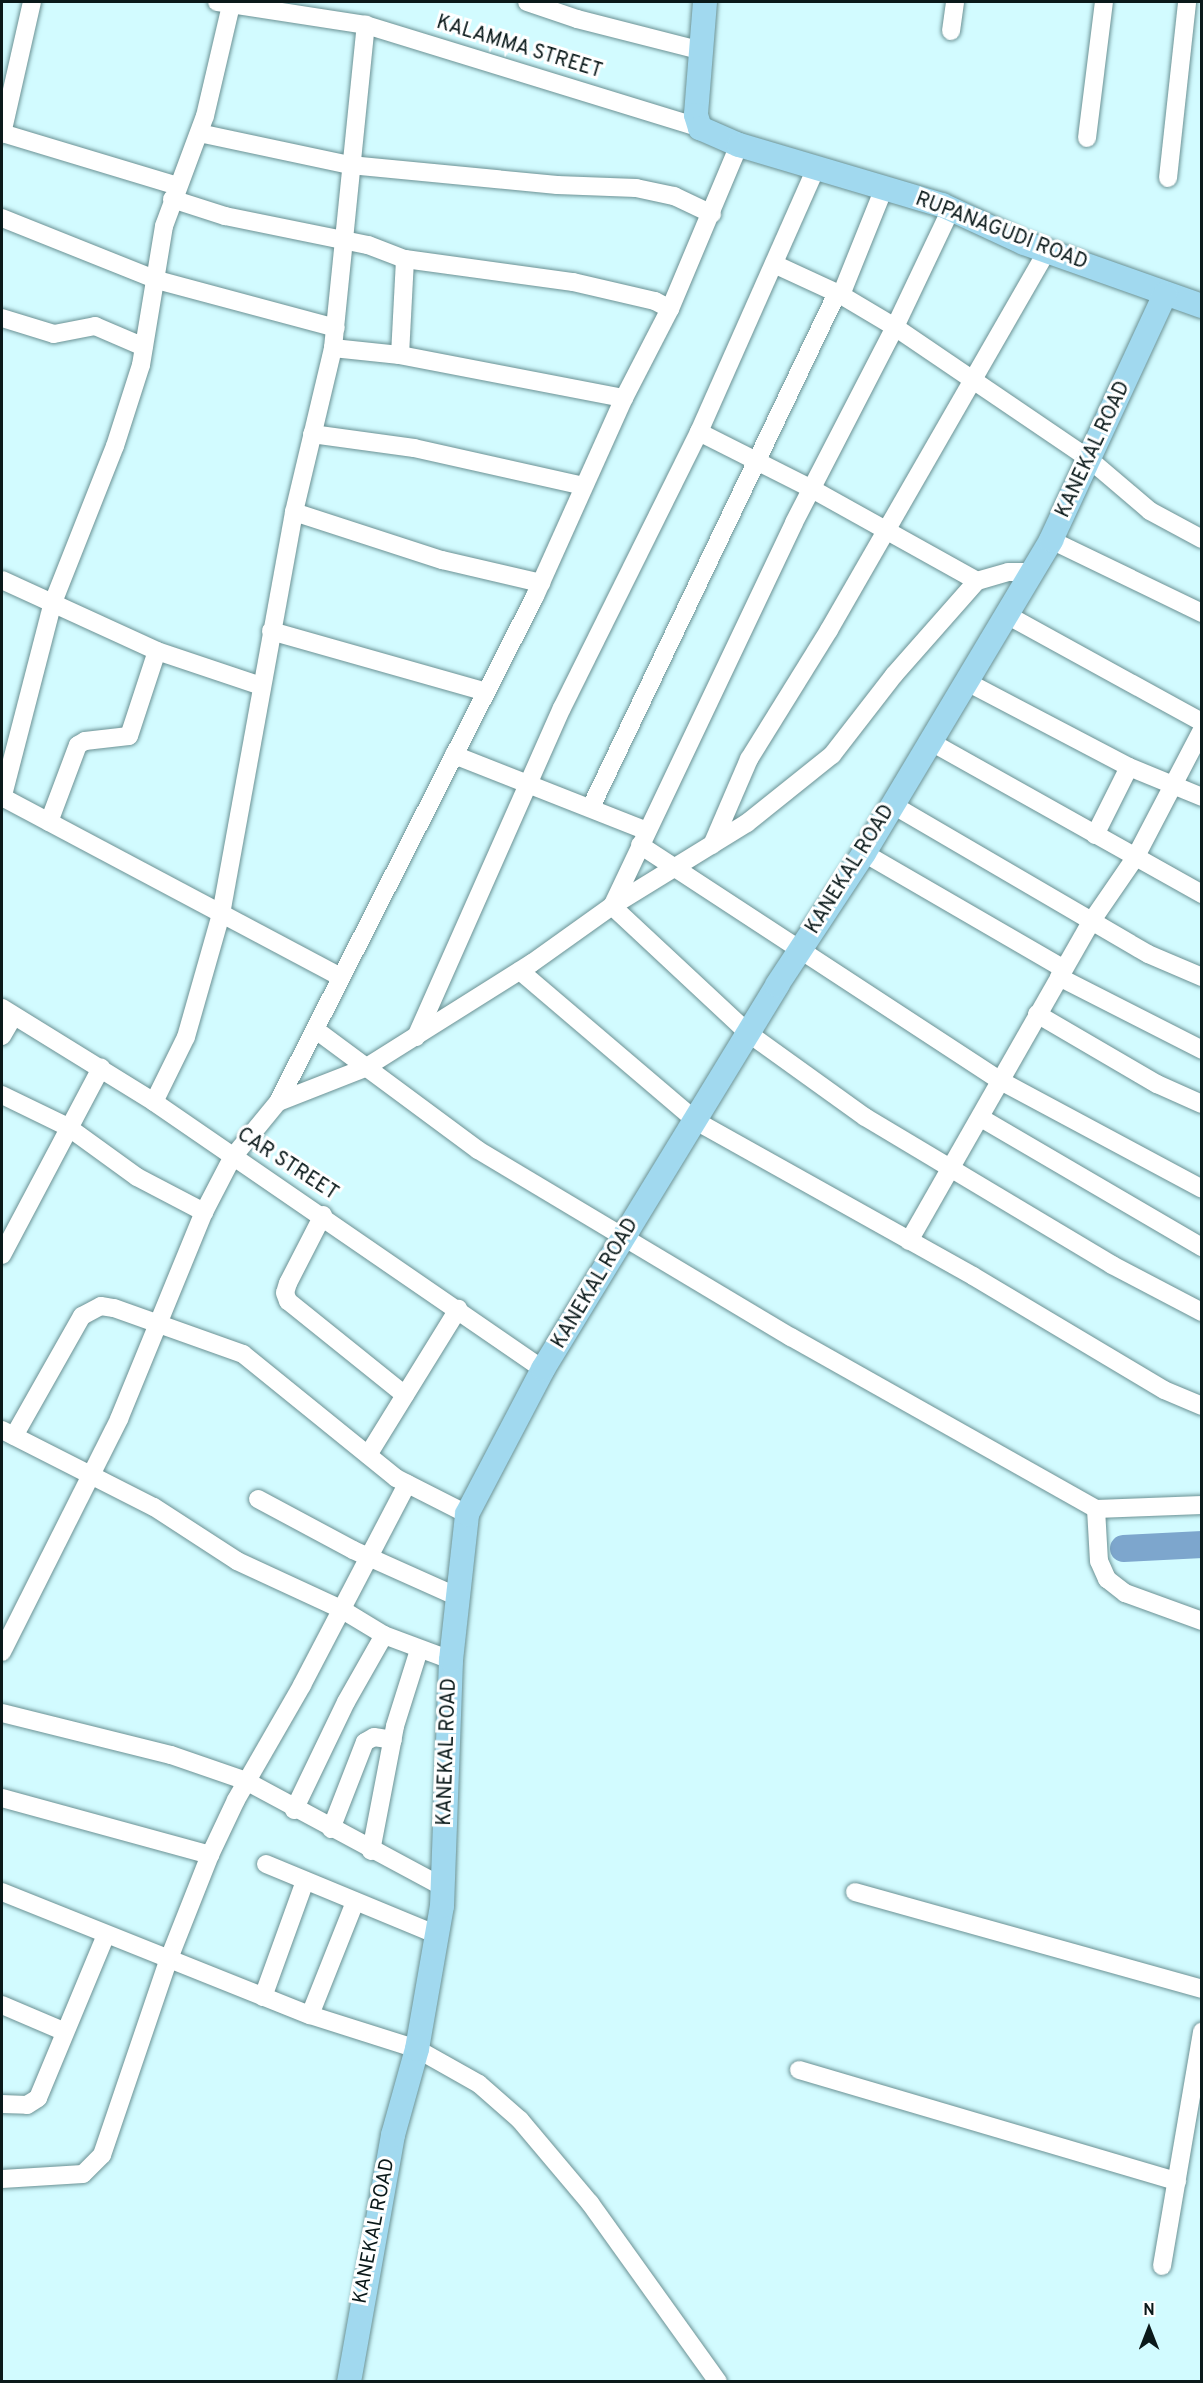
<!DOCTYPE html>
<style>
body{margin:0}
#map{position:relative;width:1203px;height:2383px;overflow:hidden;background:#d2fbff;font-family:Overpass,sans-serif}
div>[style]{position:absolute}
.river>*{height:27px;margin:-13.5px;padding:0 13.5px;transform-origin:13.5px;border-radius:13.5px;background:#7da6cd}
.roads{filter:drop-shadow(0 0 2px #6b9194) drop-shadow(0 0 2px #6b9194)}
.minor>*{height:18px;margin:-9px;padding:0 9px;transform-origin:9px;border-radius:9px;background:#fff}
.major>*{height:24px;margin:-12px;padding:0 12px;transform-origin:12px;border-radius:12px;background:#a1d9ef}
span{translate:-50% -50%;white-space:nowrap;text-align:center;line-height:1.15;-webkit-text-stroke:6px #fff;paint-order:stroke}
.street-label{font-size:20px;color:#0a191a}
.frame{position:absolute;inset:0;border:3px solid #0a191a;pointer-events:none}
.north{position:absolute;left:1119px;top:2299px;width:60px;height:60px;-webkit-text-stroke:4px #fff;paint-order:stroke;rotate:0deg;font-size:16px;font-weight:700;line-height:24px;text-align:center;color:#0a191a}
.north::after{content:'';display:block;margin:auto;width:21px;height:27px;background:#0a191a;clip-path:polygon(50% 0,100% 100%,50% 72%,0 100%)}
</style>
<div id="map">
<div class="river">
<i style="left:1123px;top:1548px;width:79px;rotate:-2.9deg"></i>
</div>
<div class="roads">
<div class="minor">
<i style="left:217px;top:2px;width:151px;rotate:8.8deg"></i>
<i style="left:366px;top:25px;width:350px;rotate:17.1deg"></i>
<i style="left:527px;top:2px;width:53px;rotate:18.8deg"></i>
<i style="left:577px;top:19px;width:126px;rotate:14.3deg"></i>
<i style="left:951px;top:31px;width:29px;rotate:-82deg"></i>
<i style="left:2px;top:133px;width:184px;rotate:16.8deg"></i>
<i style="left:199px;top:133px;width:154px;rotate:12deg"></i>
<i style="left:350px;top:165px;width:208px;rotate:5.5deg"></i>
<i style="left:557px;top:185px;width:79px;rotate:2.2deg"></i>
<i style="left:636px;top:188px;width:39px;rotate:12deg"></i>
<i style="left:674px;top:196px;width:42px;rotate:25.3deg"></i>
<i style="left:2px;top:134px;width:135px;rotate:-77.2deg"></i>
<i style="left:1087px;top:138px;width:137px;rotate:-82.9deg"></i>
<i style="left:1168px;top:178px;width:177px;rotate:-83.8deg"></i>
<i style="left:172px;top:199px;width:56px;rotate:17.8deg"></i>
<i style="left:225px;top:216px;width:146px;rotate:11.5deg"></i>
<i style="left:368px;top:245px;width:40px;rotate:21deg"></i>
<i style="left:405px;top:259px;width:170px;rotate:7.8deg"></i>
<i style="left:573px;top:282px;width:84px;rotate:13deg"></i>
<i style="left:655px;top:301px;width:17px;rotate:28deg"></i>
<i style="left:951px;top:209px;width:131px;rotate:115.4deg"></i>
<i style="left:895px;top:327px;width:220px;rotate:117.3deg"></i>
<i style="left:794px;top:523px;width:424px;rotate:115.4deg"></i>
<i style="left:612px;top:906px;width:186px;rotate:43deg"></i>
<i style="left:748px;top:1033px;width:144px;rotate:35.7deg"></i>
<i style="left:865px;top:1117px;width:288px;rotate:30.9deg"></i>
<i style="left:1112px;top:1265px;width:102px;rotate:27.6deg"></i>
<i style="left:2px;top:218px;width:167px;rotate:21.8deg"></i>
<i style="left:157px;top:280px;width:185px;rotate:15deg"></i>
<i style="left:774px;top:264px;width:74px;rotate:24.8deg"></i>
<i style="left:841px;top:295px;width:63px;rotate:30.7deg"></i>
<i style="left:895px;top:327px;width:235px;rotate:34.2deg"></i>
<i style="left:1089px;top:459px;width:80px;rotate:40.4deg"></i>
<i style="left:1150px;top:511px;width:59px;rotate:28.3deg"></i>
<i style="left:841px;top:295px;width:115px;rotate:-68.1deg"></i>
<i style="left:2px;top:318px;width:54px;rotate:17.1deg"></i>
<i style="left:54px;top:334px;width:42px;rotate:-11deg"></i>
<i style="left:95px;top:326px;width:53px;rotate:23.2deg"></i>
<i style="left:333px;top:348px;width:67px;rotate:6deg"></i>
<i style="left:400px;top:355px;width:228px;rotate:10.9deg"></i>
<i style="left:400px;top:355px;width:96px;rotate:-87deg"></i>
<i style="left:699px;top:432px;width:127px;rotate:26.8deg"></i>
<i style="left:812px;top:489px;width:189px;rotate:29.1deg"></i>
<i style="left:312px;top:434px;width:103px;rotate:7.8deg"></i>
<i style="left:414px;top:448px;width:174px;rotate:12.6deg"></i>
<i style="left:294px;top:512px;width:156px;rotate:18deg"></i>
<i style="left:442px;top:560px;width:102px;rotate:13.1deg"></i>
<i style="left:1051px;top:540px;width:168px;rotate:25.8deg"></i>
<i style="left:2px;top:580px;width:170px;rotate:24.6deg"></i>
<i style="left:157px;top:651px;width:110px;rotate:18.6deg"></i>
<i style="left:1007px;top:615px;width:222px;rotate:28.8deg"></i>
<i style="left:271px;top:631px;width:223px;rotate:15.8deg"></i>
<i style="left:967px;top:682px;width:183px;rotate:27.7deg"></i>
<i style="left:1129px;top:767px;width:79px;rotate:22.3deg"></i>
<i style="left:931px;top:742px;width:311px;rotate:29.3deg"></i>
<i style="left:454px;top:755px;width:207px;rotate:21.5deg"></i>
<i style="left:2px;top:797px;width:382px;rotate:28deg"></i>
<i style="left:2px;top:799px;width:200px;rotate:-75.5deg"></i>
<i style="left:52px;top:605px;width:171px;rotate:-68.4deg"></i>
<i style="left:115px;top:446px;width:85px;rotate:-72.2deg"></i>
<i style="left:141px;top:365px;width:141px;rotate:-80.6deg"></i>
<i style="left:164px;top:226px;width:117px;rotate:-69.6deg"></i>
<i style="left:205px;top:116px;width:114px;rotate:-76.8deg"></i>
<i style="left:893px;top:805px;width:295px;rotate:30.3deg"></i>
<i style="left:1148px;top:954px;width:59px;rotate:23.1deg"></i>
<i style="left:591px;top:807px;width:570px;rotate:-64.42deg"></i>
<i style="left:49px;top:822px;width:82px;rotate:-69.4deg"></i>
<i style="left:78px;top:745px;width:8px;rotate:-30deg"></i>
<i style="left:85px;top:741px;width:44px;rotate:-6.5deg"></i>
<i style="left:129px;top:736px;width:89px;rotate:-71.8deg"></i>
<i style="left:1095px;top:835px;width:76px;rotate:-63.4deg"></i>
<i style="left:640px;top:845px;width:429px;rotate:33.2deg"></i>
<i style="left:999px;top:1080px;width:230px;rotate:28.2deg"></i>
<i style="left:712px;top:845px;width:94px;rotate:-66.7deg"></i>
<i style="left:749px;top:759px;width:152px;rotate:-58.2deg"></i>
<i style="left:829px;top:630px;width:437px;rotate:-60.1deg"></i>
<i style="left:864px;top:853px;width:231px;rotate:30.1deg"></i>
<i style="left:520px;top:971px;width:231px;rotate:40.4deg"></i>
<i style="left:696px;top:1121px;width:317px;rotate:29.2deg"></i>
<i style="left:973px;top:1276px;width:222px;rotate:30.8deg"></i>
<i style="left:1164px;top:1390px;width:41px;rotate:22.8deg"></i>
<i style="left:1059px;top:977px;width:161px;rotate:27deg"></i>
<i style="left:2px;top:1008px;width:179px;rotate:31.7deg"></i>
<i style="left:154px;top:1102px;width:472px;rotate:34.5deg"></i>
<i style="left:1037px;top:1014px;width:139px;rotate:30.3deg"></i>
<i style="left:1157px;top:1084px;width:49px;rotate:24deg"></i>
<i style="left:316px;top:1030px;width:202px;rotate:36.5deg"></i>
<i style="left:478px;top:1150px;width:365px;rotate:30.9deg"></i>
<i style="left:791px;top:1337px;width:350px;rotate:29.4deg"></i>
<i style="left:1096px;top:1509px;width:106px;rotate:-2.2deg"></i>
<i style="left:2px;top:1036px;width:22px;rotate:-60deg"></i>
<i style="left:416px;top:1037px;width:360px;rotate:-66.1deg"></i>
<i style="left:562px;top:708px;width:308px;rotate:-63.6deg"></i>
<i style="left:699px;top:432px;width:289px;rotate:-66.1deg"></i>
<i style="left:2px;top:1095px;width:73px;rotate:25.9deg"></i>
<i style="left:68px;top:1127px;width:85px;rotate:35.9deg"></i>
<i style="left:137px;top:1177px;width:76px;rotate:27.6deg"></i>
<i style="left:154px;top:1102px;width:72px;rotate:-63.8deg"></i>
<i style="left:186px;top:1037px;width:128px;rotate:-74.1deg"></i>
<i style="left:221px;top:914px;width:409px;rotate:-79.7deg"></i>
<i style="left:294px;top:512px;width:169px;rotate:-76.6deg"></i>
<i style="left:333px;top:348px;width:325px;rotate:-84.2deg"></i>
<i style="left:278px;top:1102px;width:93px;rotate:-21.3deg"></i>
<i style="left:365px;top:1068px;width:197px;rotate:-32.2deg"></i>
<i style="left:532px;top:963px;width:98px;rotate:-35.5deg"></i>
<i style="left:612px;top:906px;width:158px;rotate:-31.6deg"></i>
<i style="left:747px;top:823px;width:109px;rotate:-38.7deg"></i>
<i style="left:832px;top:755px;width:101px;rotate:-52.2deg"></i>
<i style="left:894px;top:675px;width:125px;rotate:-48.6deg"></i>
<i style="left:977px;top:581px;width:32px;rotate:-16deg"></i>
<i style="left:1008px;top:572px;width:22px"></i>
<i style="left:981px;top:1118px;width:256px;rotate:30.3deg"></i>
<i style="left:323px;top:1215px;width:76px;rotate:117.2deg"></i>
<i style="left:288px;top:1283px;width:10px;rotate:107deg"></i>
<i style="left:285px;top:1293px;width:9px;rotate:69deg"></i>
<i style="left:288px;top:1301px;width:150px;rotate:38.8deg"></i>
<i style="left:909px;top:1241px;width:371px;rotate:-60.3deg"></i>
<i style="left:1093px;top:919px;width:74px;rotate:-55.5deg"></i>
<i style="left:1135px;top:858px;width:144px;rotate:-62.4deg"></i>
<i style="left:2px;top:1255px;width:212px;rotate:-62.1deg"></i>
<i style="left:2px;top:1430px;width:170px;rotate:26.9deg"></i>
<i style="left:154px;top:1507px;width:99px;rotate:33deg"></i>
<i style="left:237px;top:1561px;width:115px;rotate:24.8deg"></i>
<i style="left:341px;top:1609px;width:50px;rotate:31.2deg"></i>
<i style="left:384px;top:1635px;width:72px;rotate:20.5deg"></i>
<i style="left:14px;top:1436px;width:138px;rotate:-60.5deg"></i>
<i style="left:82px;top:1316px;width:21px;rotate:-28deg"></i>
<i style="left:101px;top:1306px;width:13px;rotate:9deg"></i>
<i style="left:114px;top:1308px;width:137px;rotate:19.6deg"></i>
<i style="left:243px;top:1354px;width:197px;rotate:39deg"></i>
<i style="left:396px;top:1478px;width:80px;rotate:26.9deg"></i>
<i style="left:368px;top:1455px;width:172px;rotate:-58.3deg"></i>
<i style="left:258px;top:1499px;width:108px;rotate:28.2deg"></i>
<i style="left:353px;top:1550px;width:115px;rotate:24.1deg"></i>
<i style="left:1096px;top:1509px;width:52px;rotate:86.7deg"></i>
<i style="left:1099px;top:1561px;width:20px;rotate:66deg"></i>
<i style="left:1107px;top:1579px;width:23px;rotate:38deg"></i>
<i style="left:1125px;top:1593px;width:82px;rotate:20deg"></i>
<i style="left:2px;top:1652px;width:261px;rotate:-63.3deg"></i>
<i style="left:119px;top:1419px;width:224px;rotate:-67.7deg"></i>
<i style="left:204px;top:1212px;width:61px;rotate:-62.6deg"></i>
<i style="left:232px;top:1158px;width:72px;rotate:-50.6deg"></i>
<i style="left:278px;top:1102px;width:568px;rotate:-63.07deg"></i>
<i style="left:535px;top:596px;width:217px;rotate:-65.8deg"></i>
<i style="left:624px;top:398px;width:100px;rotate:-62.7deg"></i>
<i style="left:670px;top:309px;width:178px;rotate:-67.2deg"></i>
<i style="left:2px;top:1713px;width:174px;rotate:14deg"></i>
<i style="left:171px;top:1755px;width:79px;rotate:19.1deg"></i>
<i style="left:246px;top:1781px;width:224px;rotate:28.3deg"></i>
<i style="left:2px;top:1798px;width:216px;rotate:15.3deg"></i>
<i style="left:294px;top:1810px;width:120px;rotate:-64.3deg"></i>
<i style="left:346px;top:1702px;width:77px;rotate:-60.4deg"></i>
<i style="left:331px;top:1829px;width:93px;rotate:-68.7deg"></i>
<i style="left:365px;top:1742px;width:10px;rotate:-29deg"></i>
<i style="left:374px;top:1737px;width:19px;rotate:9deg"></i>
<i style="left:371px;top:1851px;width:127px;rotate:-79.1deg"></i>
<i style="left:395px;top:1726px;width:80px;rotate:-72.5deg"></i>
<i style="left:266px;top:1864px;width:185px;rotate:22.5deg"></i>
<i style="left:2px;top:1892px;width:332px;rotate:21.8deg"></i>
<i style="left:310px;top:2015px;width:112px;rotate:17.6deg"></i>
<i style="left:417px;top:2049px;width:71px;rotate:29.4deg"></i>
<i style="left:479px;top:2084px;width:55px;rotate:41.3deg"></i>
<i style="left:520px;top:2120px;width:109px;rotate:49.9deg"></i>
<i style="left:590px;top:2203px;width:220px;rotate:54.4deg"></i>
<i style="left:855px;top:1892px;width:360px;rotate:15.6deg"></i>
<i style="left:263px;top:1997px;width:123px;rotate:-70.1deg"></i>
<i style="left:2px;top:2005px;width:66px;rotate:23.1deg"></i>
<i style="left:310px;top:2015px;width:122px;rotate:-68.3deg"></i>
<i style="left:799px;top:2070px;width:394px;rotate:16.4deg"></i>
<i style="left:2px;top:2104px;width:25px;rotate:2deg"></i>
<i style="left:27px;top:2105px;width:13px;rotate:-32deg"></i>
<i style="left:38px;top:2098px;width:177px;rotate:-67.4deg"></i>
<i style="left:2px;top:2179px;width:81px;rotate:-3.5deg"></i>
<i style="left:83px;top:2174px;width:27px;rotate:-45deg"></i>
<i style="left:102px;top:2155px;width:205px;rotate:-71.2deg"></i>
<i style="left:168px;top:1961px;width:114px;rotate:-68.4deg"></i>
<i style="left:210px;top:1855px;width:61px;rotate:-64.7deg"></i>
<i style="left:236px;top:1800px;width:133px;rotate:-60.1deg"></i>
<i style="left:302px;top:1685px;width:227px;rotate:-62.4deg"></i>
<i style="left:1162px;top:2266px;width:238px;rotate:-80.3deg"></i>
</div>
<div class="major">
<i style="left:705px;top:2px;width:113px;rotate:94.6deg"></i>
<i style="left:696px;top:115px;width:14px;rotate:73deg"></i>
<i style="left:700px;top:128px;width:43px;rotate:23.6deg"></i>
<i style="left:739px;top:145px;width:212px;rotate:16.5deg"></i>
<i style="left:942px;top:205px;width:90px;rotate:24.9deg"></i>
<i style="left:1024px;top:243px;width:189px;rotate:19.5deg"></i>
<i style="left:349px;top:2382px;width:251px;rotate:-79.9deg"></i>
<i style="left:393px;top:2135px;width:89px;rotate:-74.4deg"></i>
<i style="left:417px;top:2049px;width:145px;rotate:-80.1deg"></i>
<i style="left:442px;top:1906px;width:246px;rotate:-87.9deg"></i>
<i style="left:451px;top:1660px;width:147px;rotate:-83.7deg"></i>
<i style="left:467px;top:1514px;width:164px;rotate:-62.3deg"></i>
<i style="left:543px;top:1369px;width:450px;rotate:-58.6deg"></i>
<i style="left:777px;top:985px;width:158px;rotate:-56.6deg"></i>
<i style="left:864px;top:853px;width:365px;rotate:-59.1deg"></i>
<i style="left:1051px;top:540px;width:271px;rotate:-65.1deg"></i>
</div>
</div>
<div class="street-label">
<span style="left:519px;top:48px;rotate:17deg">KALAMMA STREET</span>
<span style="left:1001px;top:232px;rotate:21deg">RUPANAGUDI ROAD</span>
<span style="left:1094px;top:450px;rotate:-65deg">KANEKAL ROAD</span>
<span style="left:851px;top:870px;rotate:-58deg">KANEKAL ROAD</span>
<span style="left:287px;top:1165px;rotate:33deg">CAR STREET</span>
<span style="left:596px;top:1284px;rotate:-59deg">KANEKAL ROAD</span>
<span style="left:448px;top:1752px;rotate:-88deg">KANEKAL ROAD</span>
<span style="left:375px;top:2231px;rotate:-79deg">KANEKAL ROAD</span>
</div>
<div class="frame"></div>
<div class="north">N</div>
</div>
